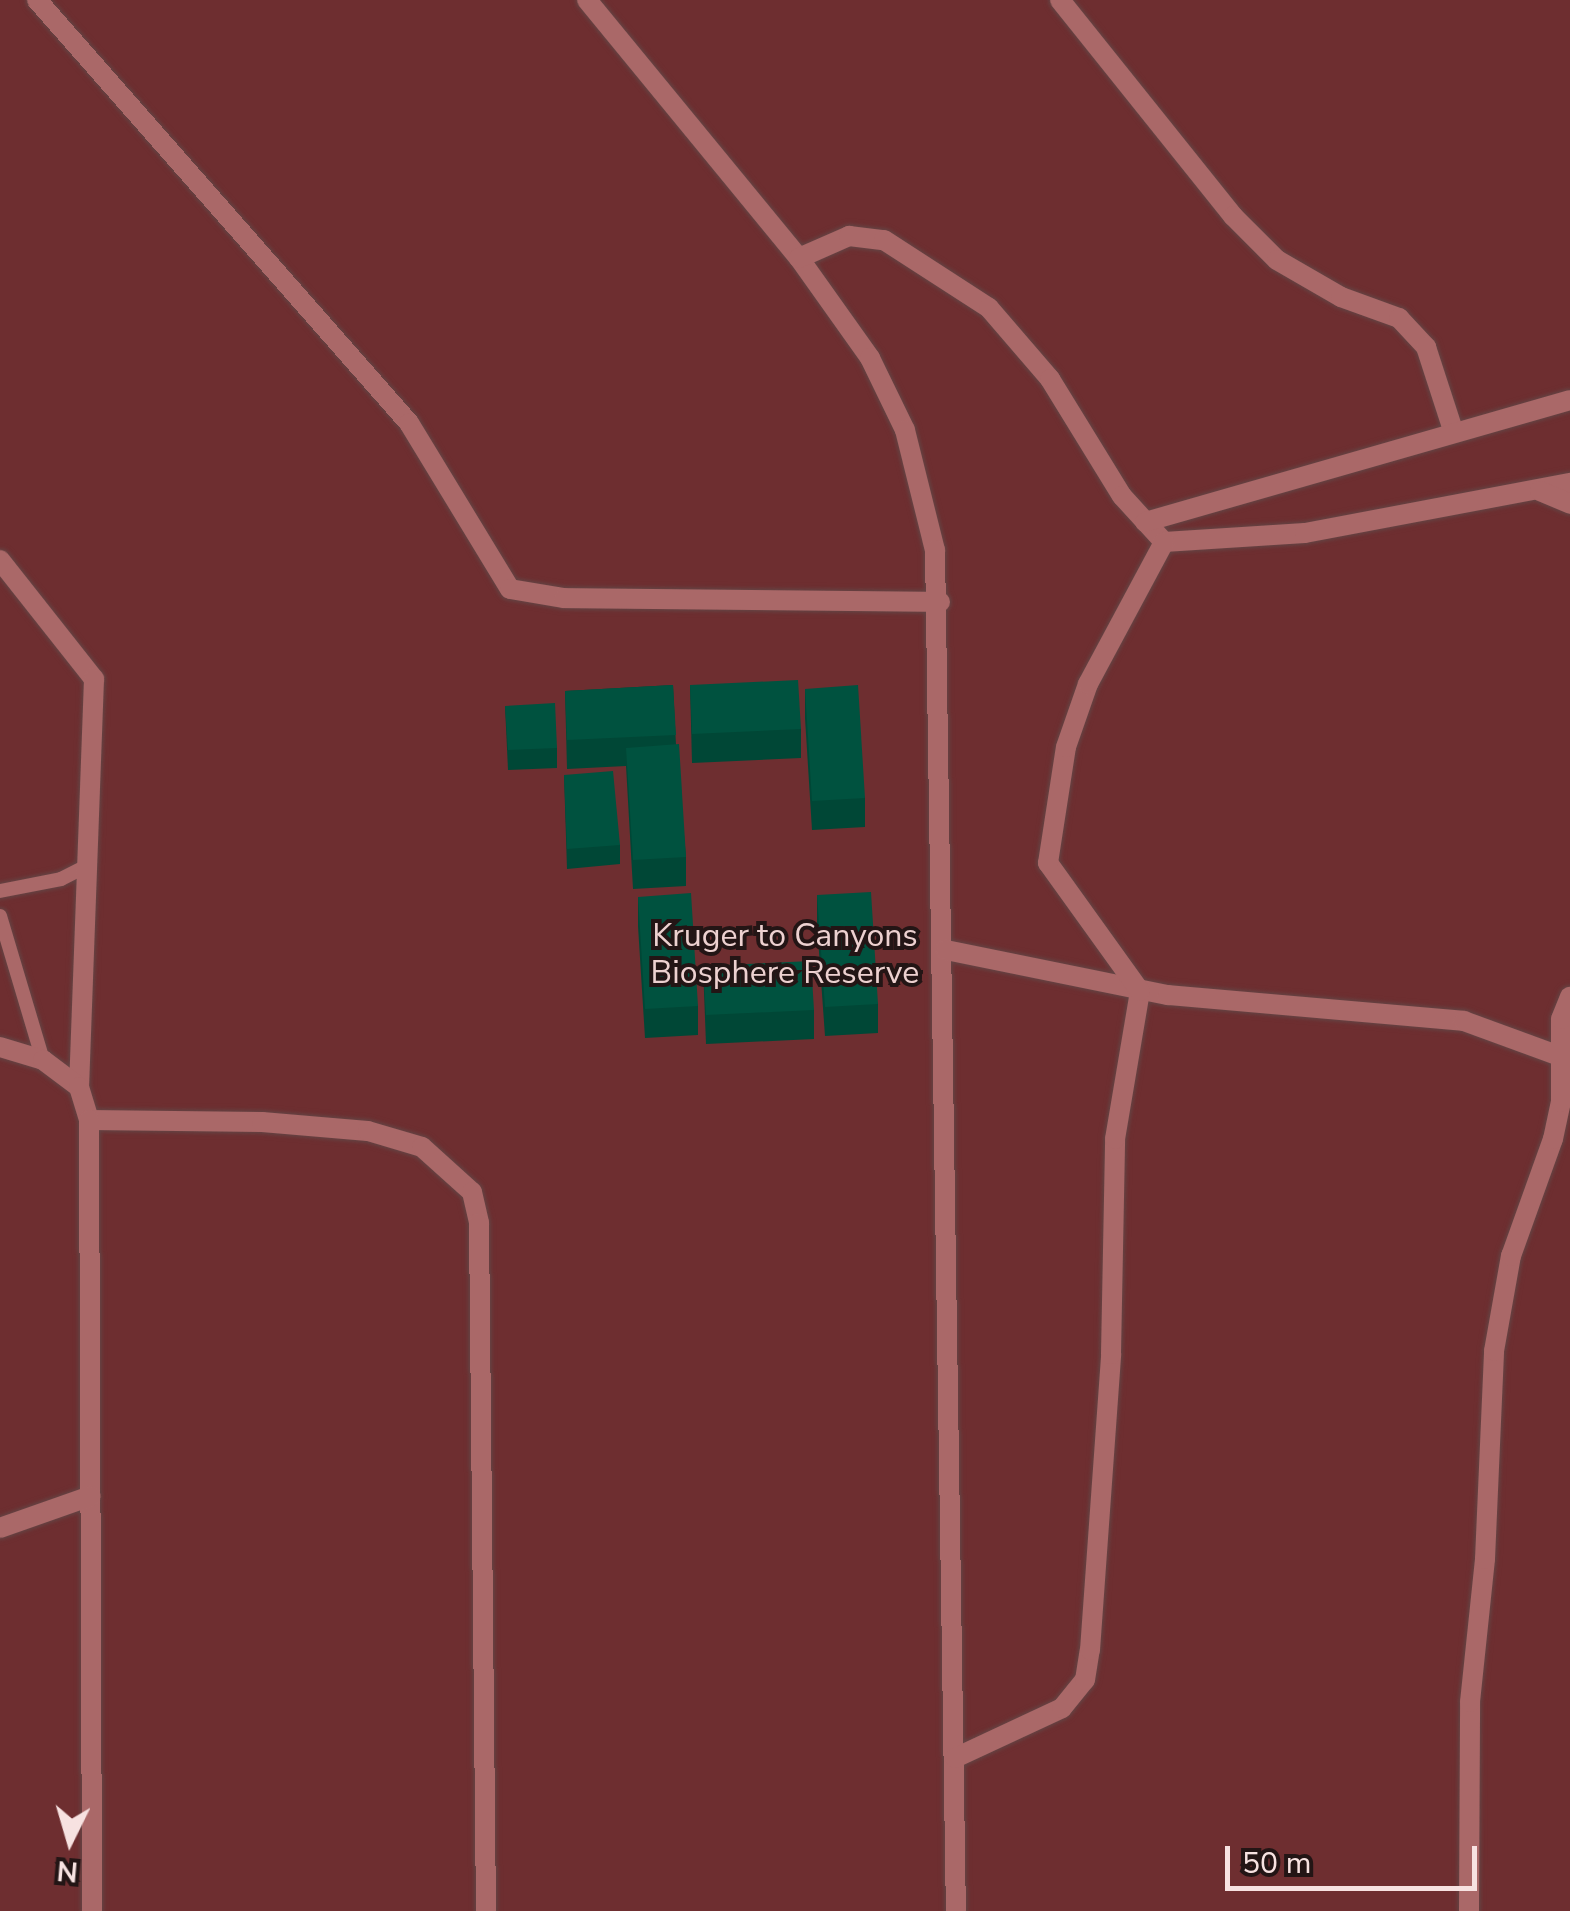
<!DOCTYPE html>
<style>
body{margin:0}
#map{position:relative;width:1570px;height:1911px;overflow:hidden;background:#472727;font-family:"Nunito Sans",sans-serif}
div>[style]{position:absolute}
.green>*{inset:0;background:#6e2e30}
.roads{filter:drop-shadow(0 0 2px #634545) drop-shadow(0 0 2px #634545)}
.service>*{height:14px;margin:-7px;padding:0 7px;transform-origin:7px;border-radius:7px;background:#aa6868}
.minor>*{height:20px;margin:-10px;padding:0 10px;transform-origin:10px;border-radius:10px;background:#aa6868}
.wall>*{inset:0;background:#004736}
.building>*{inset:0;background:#00523f}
span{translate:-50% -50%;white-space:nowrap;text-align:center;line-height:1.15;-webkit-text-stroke:8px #231515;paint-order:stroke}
.park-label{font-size:32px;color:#edd1d0}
.north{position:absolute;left:20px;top:1791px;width:100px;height:100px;-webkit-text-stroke:8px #231515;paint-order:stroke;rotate:185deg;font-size:28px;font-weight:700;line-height:40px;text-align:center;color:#f7e2e1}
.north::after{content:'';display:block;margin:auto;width:35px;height:45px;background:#f7e2e1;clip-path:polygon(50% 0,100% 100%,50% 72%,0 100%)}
.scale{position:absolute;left:1225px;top:1846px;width:252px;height:45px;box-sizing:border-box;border:5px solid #f7e2e1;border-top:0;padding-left:12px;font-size:30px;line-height:35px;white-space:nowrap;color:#f7e2e1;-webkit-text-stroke:8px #231515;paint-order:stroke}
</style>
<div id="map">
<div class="green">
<i style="clip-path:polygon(0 0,1570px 0,1570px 1911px,0 1911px)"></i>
</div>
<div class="roads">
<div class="service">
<i style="left:0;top:891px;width:62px;rotate:-11.1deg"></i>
<i style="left:61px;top:879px;width:31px;rotate:-27deg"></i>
<i style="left:0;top:916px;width:150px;rotate:73.4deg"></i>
</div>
<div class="minor">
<i style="left:37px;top:0;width:563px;rotate:48.67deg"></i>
<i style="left:409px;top:423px;width:194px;rotate:58.7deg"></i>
<i style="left:510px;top:589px;width:55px;rotate:9.5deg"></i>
<i style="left:564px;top:598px;width:376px;rotate:0.6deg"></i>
<i style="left:587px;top:0;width:334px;rotate:50.6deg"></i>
<i style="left:799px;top:258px;width:123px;rotate:54.6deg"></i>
<i style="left:870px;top:358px;width:80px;rotate:64.1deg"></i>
<i style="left:905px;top:430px;width:124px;rotate:76deg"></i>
<i style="left:935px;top:550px;width:1361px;rotate:89.12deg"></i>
<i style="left:1060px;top:0;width:277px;rotate:51.3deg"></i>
<i style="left:1233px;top:216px;width:62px;rotate:45deg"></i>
<i style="left:1277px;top:260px;width:74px;rotate:30deg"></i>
<i style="left:1341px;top:297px;width:62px;rotate:19.9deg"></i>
<i style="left:1399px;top:318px;width:40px;rotate:47deg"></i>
<i style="left:1426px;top:347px;width:90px;rotate:72deg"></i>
<i style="left:799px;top:258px;width:55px;rotate:-23.7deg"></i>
<i style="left:849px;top:236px;width:35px;rotate:7deg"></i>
<i style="left:884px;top:240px;width:125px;rotate:32.9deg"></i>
<i style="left:989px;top:308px;width:94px;rotate:49.3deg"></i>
<i style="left:1050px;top:379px;width:137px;rotate:58.4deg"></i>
<i style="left:1122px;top:496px;width:62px;rotate:47.6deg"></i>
<i style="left:1164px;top:542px;width:141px;rotate:-3.7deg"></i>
<i style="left:1305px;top:533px;width:270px;rotate:-10.7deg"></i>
<i style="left:1540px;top:491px;width:33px;rotate:23deg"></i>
<i style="left:1145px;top:522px;width:442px;rotate:-16deg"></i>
<i style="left:0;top:560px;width:152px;rotate:51.7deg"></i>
<i style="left:94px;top:679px;width:408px;rotate:92.1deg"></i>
<i style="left:946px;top:950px;width:227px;rotate:11.5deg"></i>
<i style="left:1168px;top:995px;width:297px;rotate:5deg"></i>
<i style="left:1464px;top:1021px;width:111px;rotate:20.1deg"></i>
<i style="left:0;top:1047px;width:45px;rotate:16.8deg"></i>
<i style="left:43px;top:1060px;width:45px;rotate:36.9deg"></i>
<i style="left:79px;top:1087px;width:34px;rotate:73deg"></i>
<i style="left:89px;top:1120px;width:173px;rotate:0.7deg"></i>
<i style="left:262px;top:1122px;width:106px;rotate:4.9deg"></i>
<i style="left:368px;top:1131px;width:56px;rotate:16.5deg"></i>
<i style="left:422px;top:1147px;width:67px;rotate:42deg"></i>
<i style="left:472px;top:1192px;width:32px;rotate:77deg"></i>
<i style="left:479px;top:1223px;width:688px;rotate:89.42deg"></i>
<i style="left:89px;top:1120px;width:791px;rotate:89.78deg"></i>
<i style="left:0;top:1528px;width:96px;rotate:-19.4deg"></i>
<i style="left:955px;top:1758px;width:118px;rotate:-25deg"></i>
<i style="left:1062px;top:1708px;width:36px;rotate:-51deg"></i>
<i style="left:1085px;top:1680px;width:30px;rotate:-81deg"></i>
<i style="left:1090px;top:1650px;width:297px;rotate:-85.9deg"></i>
<i style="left:1111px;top:1354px;width:215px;rotate:-88.9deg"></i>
<i style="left:1115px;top:1139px;width:150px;rotate:-80.4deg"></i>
<i style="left:1140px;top:991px;width:158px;rotate:-125.7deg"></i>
<i style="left:1048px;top:863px;width:117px;rotate:-81.2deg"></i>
<i style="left:1066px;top:747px;width:67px;rotate:-70.8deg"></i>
<i style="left:1088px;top:684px;width:161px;rotate:-61.8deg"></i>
<i style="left:1469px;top:1911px;width:209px;rotate:-89.7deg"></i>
<i style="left:1470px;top:1702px;width:144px;rotate:-84deg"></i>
<i style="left:1485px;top:1559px;width:208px;rotate:-87.5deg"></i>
<i style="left:1494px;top:1351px;width:97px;rotate:-79.9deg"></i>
<i style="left:1511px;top:1256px;width:124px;rotate:-70.3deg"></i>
<i style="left:1553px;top:1139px;width:38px;rotate:-78deg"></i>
<i style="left:1561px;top:1102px;width:83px;rotate:-90deg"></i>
<i style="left:1561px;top:1019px;width:24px;rotate:-68deg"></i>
</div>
</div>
<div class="wall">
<i style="clip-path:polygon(673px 685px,676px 745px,686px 857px,686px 886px,633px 889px,626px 766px,567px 769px,565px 691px)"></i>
<i style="clip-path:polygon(690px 685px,801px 729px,801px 758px,692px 763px)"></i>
<i style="clip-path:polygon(805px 689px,865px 798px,865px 827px,812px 830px,805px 718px)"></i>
<i style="clip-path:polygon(505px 706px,557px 748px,557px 768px,508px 770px)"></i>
<i style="clip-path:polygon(564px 775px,620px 845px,620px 864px,567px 869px)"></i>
<i style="clip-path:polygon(817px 895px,878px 1004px,878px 1033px,825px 1036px,817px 924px)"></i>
<i style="clip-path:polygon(638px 897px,698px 1006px,698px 1035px,645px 1038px,638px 926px)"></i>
<i style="clip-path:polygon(703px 966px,814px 1010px,814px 1039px,706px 1044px)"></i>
</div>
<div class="building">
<i style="clip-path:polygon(798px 680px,801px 729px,692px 734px,690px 685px)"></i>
<i style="clip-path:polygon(673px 685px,676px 735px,567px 740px,565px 691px)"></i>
<i style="clip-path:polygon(858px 685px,865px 798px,812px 801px,805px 689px)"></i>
<i style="clip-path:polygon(555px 703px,557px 748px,508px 750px,505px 706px)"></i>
<i style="clip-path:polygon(679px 744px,686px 857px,633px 860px,626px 748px)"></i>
<i style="clip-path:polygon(613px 771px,620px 845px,567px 849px,564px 775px)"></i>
<i style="clip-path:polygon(871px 892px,878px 1004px,825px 1007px,817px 895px)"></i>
<i style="clip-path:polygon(691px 893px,698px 1006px,645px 1009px,638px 897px)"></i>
<i style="clip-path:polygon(811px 961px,814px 1010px,706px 1015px,703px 966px)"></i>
</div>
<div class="park-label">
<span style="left:785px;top:955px">Kruger to Canyons<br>Biosphere Reserve</span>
</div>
<div class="north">N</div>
<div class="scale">50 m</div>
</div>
